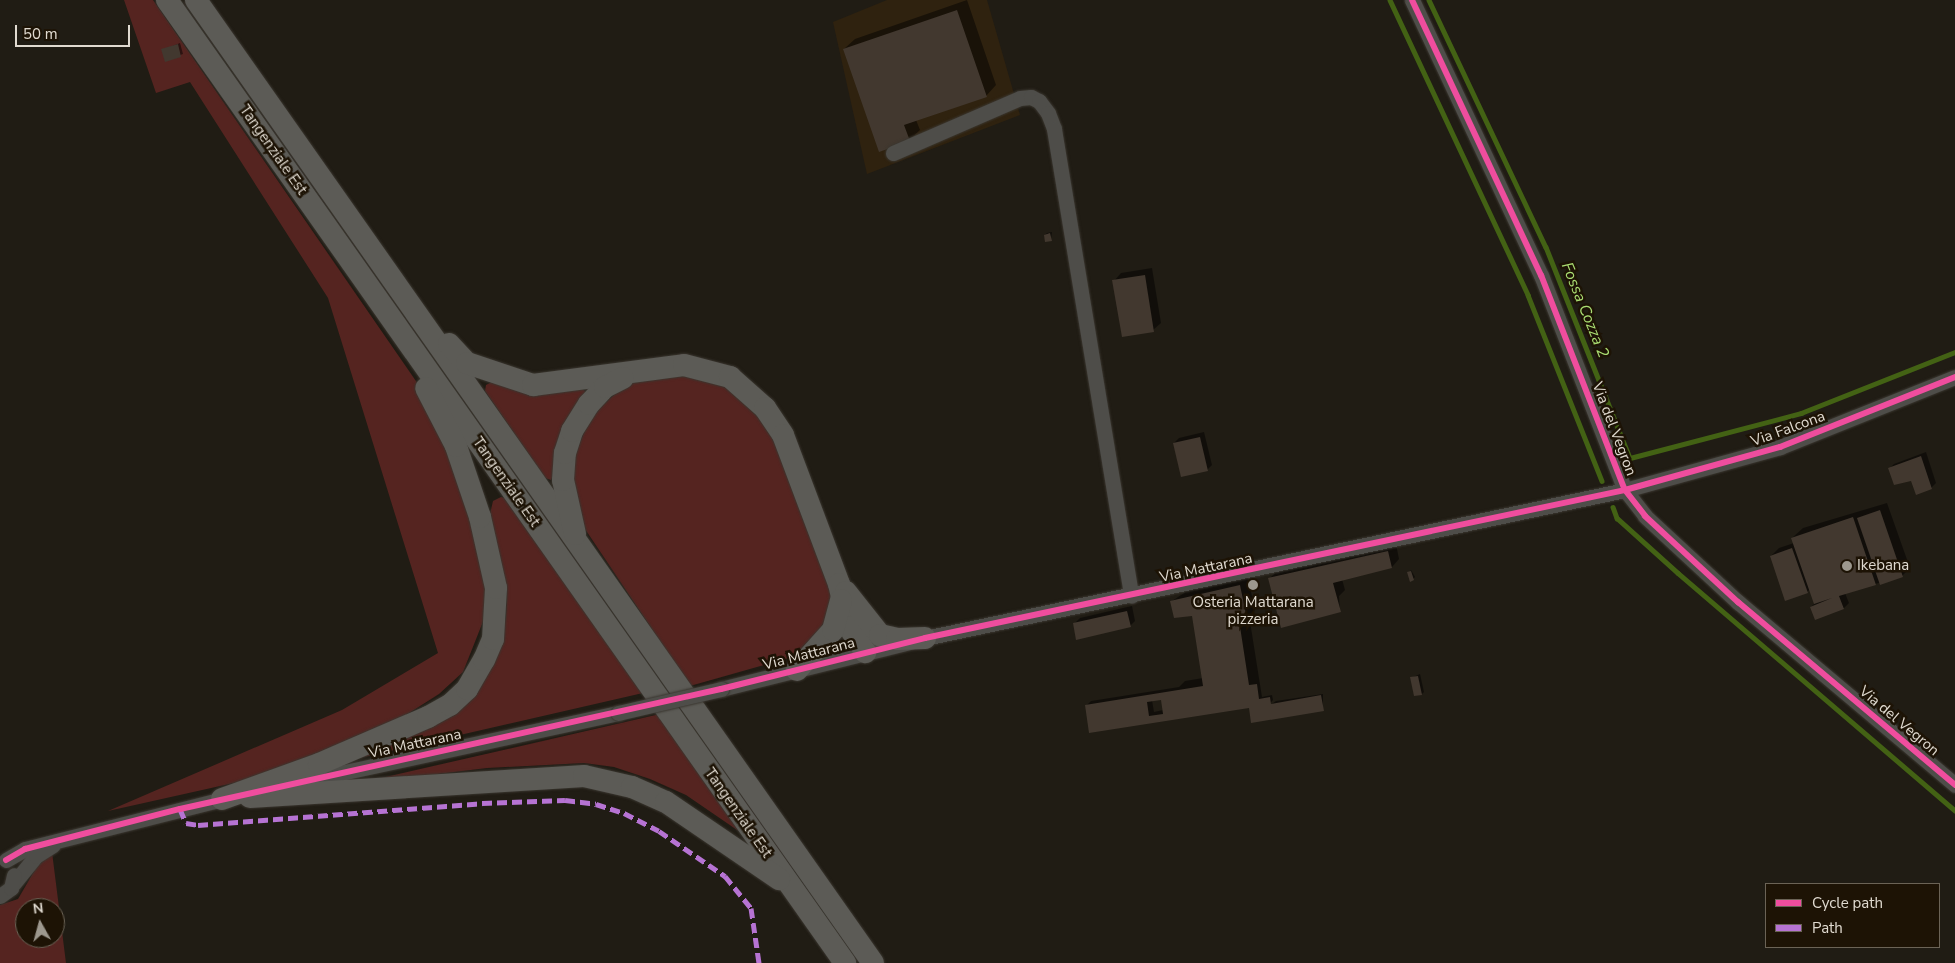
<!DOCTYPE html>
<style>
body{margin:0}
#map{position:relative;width:1955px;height:963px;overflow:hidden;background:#201c14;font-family:"Nunito Sans",sans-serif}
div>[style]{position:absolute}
.built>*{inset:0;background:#2f220f}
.green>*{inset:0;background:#552420}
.shadow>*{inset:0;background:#0007}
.stream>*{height:4.5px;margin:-2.25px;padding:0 2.25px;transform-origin:2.25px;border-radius:2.25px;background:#436214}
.building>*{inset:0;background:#42382f}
.roads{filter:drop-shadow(0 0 1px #3a362f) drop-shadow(0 0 1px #3a362f)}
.minor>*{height:15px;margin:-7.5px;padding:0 7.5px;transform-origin:7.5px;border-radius:7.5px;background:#4e4d49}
.highway>*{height:22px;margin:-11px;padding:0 11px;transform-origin:11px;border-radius:11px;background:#5c5b56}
.bridges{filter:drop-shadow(0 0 1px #3a362f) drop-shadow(0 0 1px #3a362f)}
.minor-bridge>*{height:15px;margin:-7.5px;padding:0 7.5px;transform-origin:7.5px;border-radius:7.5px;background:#4e4d49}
.quiet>*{height:5px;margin-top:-2.5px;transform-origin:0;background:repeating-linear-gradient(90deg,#b673d3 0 10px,transparent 0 15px)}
.cycleway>*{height:6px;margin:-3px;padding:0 3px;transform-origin:3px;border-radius:3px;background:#ef4d9e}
.dots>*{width:14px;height:14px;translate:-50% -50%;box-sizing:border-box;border:2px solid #1d1305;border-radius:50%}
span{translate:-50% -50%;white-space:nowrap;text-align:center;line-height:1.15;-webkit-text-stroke:5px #1d1305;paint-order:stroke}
.street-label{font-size:15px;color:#e0dad0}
.poi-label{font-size:15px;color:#e0dad0}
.left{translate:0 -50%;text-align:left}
.water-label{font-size:16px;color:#aadd72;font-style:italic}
.legend{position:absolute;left:1765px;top:883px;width:175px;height:65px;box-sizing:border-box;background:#1d1305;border:1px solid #6b6356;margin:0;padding:6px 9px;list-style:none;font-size:15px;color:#e0dad0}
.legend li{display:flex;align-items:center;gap:10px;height:25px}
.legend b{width:25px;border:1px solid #6b6356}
.north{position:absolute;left:15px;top:898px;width:50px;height:50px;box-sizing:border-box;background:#1d1305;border:1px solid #6b6356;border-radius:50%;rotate:353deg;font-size:14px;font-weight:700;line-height:20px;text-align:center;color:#e0dad0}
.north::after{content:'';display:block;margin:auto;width:18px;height:22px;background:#9d988e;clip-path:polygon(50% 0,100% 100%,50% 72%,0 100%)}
.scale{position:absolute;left:15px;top:25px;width:115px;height:22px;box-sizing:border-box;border:2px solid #e0dad0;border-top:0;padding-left:6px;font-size:15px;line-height:18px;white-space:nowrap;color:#e0dad0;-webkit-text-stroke:4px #1d1305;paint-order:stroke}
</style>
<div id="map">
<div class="built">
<i style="clip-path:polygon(887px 0,987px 0,1020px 115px,867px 174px,833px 22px)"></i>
</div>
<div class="green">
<i style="clip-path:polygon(124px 0,153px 0,438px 413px,461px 469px,488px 598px,484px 619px,463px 672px,439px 694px,398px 720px,265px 776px,108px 811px,342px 710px,438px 653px,328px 298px,190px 82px,156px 93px)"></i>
<i style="clip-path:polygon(662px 373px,720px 382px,768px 426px,831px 594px,830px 623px,796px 656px,690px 686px,581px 523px,571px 491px,574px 458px,590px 417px,627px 383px)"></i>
<i style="clip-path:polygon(492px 382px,584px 390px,586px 393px,551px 480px,545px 478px,485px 391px,486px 385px)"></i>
<i style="clip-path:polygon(501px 497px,505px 498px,643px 693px,342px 762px,427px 725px,501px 641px,506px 617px,507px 589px,490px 514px,493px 501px)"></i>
<i style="clip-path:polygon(660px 714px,740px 832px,686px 795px,650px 779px,614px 767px,584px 763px,487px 768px,355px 784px)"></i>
<i style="clip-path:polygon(evenodd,52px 852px,66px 963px,0 963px,0 905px,18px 899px,36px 868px,52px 852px,25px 908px,55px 908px,55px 938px,25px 938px,25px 908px)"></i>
</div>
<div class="shadow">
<i style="clip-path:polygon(967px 0,996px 85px,986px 96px,916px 120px,920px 130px,909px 140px,844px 49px,855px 39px)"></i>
<i style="clip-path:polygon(180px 43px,183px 54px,166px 60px,163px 50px)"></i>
<i style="clip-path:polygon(1052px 232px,1051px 239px,1045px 235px,1047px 233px)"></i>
<i style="clip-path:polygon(1152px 268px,1161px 323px,1153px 330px,1114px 281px,1121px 273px)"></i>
<i style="clip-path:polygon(1204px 432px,1212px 465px,1207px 470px,1174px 443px,1179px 438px)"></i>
<i style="clip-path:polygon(1926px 452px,1936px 483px,1931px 488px,1889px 469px,1894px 464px)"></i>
<i style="clip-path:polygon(1887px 503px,1910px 568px,1902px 576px,1845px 593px,1849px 603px,1844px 608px,1811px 607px,1815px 603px,1810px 589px,1807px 592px,1771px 556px,1779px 548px,1794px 543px,1792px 538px,1803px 528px)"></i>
<i style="clip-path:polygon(1396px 544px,1399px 559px,1392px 567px,1342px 579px,1345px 590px,1339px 596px,1340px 611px,1269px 579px,1277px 571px)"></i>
<i style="clip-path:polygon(1411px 570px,1415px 577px,1413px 579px,1409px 573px)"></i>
<i style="clip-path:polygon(evenodd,1248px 578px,1255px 610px,1249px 615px,1262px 697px,1272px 695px,1273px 700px,1266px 708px,1276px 701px,1323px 694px,1323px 710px,1252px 721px,1252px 706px,1090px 732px,1086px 706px,1091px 701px,1179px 687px,1185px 681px,1203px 678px,1194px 616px,1197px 613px,1175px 617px,1172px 601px,1190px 589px,1248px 578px,1162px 699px,1163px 710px,1154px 712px,1152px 700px,1162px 699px)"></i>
<i style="clip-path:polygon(1132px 606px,1135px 621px,1130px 626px,1075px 623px,1080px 618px)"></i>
<i style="clip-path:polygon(1420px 674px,1424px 692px,1422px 694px,1411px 678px)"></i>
</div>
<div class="stream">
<i style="left:1390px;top:0;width:326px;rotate:64.9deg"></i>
<i style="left:1528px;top:295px;width:200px;rotate:68.3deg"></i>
<i style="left:1429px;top:0;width:273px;rotate:64.7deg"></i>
<i style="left:1546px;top:247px;width:227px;rotate:68.3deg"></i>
<i style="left:1630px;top:458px;width:177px;rotate:-14.7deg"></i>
<i style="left:1801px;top:413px;width:166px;rotate:-21.6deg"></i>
<i style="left:1613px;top:507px;width:12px;rotate:70deg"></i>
<i style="left:1617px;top:518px;width:82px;rotate:42deg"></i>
<i style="left:1678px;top:573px;width:365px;rotate:40.6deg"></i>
</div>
<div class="building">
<i style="clip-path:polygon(957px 10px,987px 97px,904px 125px,910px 141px,879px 152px,843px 49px)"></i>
<i style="clip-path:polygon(178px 44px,181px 57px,165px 62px,161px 49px)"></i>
<i style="clip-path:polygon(1050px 233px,1052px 241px,1045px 242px,1044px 235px)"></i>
<i style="clip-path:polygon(1145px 275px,1154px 332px,1122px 337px,1112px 280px)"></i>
<i style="clip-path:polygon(1200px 437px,1208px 471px,1181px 477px,1173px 443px)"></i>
<i style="clip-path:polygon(1921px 456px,1932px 489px,1916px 495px,1911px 481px,1894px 485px,1888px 468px)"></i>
<i style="clip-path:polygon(1880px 510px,1903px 577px,1880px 585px,1857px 518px)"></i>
<i style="clip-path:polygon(1853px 517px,1876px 585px,1839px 596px,1844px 609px,1815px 620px,1810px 607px,1832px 598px,1814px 604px,1791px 538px)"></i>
<i style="clip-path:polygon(1792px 548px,1808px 593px,1785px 601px,1770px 556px)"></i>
<i style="clip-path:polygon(1388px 551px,1392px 568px,1333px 583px,1341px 612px,1281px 628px,1268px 578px)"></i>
<i style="clip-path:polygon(1411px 571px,1414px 580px,1410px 582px,1407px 572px)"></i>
<i style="clip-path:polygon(evenodd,1240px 585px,1247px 619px,1239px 620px,1249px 685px,1257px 684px,1259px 699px,1270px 697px,1271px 704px,1321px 695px,1324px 711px,1251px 723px,1249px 708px,1089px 733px,1085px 705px,1203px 686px,1192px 616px,1174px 618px,1170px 601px,1240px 585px,1161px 700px,1163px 714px,1149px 716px,1147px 702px,1161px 700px)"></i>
<i style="clip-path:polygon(1127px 611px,1131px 627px,1076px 640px,1073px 623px)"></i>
<i style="clip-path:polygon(1418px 676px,1422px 695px,1414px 696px,1410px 677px)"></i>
</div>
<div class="roads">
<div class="minor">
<i style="left:1412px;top:0;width:304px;rotate:64.9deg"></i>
<i style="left:1541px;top:275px;width:231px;rotate:68.7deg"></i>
<i style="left:1625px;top:490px;width:33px;rotate:52deg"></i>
<i style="left:1645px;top:516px;width:127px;rotate:42.8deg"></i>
<i style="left:1738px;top:602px;width:284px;rotate:40.1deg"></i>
<i style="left:893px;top:153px;width:138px;rotate:-23.4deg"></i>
<i style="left:1020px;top:98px;width:11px;rotate:-5deg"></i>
<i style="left:1031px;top:97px;width:9px;rotate:27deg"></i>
<i style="left:1039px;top:101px;width:15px;rotate:53deg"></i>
<i style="left:1048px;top:113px;width:17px;rotate:69deg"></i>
<i style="left:1054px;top:129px;width:473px;rotate:80.6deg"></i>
<i style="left:721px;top:689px;width:210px;rotate:-14deg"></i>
<i style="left:925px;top:638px;width:715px;rotate:-11.94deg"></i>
<i style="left:1625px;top:490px;width:161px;rotate:-15.5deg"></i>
<i style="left:1780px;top:447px;width:188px;rotate:-21.8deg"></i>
<i style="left:285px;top:785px;width:341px;rotate:-12.2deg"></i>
<i style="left:6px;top:860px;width:22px;rotate:-30deg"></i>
<i style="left:25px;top:849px;width:212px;rotate:-14.2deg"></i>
<i style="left:14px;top:883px;width:35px;rotate:-51deg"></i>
<i style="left:36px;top:856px;width:20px;rotate:-33deg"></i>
<i style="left:0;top:896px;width:14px;rotate:-36deg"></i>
<i style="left:11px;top:888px;width:13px;rotate:-77deg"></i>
</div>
<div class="highway">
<i style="left:167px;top:0;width:1178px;rotate:54.85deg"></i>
<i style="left:196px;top:0;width:1177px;rotate:54.89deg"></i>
<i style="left:449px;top:344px;width:26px;rotate:47deg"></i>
<i style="left:467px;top:363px;width:70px;rotate:18.4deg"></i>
<i style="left:533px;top:385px;width:152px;rotate:-7.5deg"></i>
<i style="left:684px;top:365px;width:48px;rotate:14.6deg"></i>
<i style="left:730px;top:377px;width:47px;rotate:41.5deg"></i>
<i style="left:765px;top:408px;width:32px;rotate:56deg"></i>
<i style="left:783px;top:435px;width:159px;rotate:69.4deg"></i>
<i style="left:839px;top:584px;width:44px;rotate:76.9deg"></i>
<i style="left:849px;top:627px;width:30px;rotate:57deg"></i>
<i style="left:575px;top:534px;width:55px;rotate:-102.5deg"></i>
<i style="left:563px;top:480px;width:27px;rotate:-86deg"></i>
<i style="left:565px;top:453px;width:23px;rotate:-72deg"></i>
<i style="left:572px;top:431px;width:32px;rotate:-58deg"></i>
<i style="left:589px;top:404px;width:23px;rotate:-47deg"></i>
<i style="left:605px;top:387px;width:20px;rotate:-27deg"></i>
<i style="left:846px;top:592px;width:55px;rotate:51.7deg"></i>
<i style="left:880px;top:635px;width:17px;rotate:13deg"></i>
<i style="left:897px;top:639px;width:28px;rotate:-2deg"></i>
<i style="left:797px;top:670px;width:54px;rotate:-48deg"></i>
<i style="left:833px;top:630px;width:31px;rotate:-75deg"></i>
<i style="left:250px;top:797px;width:335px;rotate:-3.6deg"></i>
<i style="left:584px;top:776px;width:49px;rotate:12.9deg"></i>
<i style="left:632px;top:787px;width:37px;rotate:24deg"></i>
<i style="left:666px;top:802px;width:137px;rotate:34.3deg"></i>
<i style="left:222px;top:799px;width:103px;rotate:-19.8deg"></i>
<i style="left:319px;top:764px;width:119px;rotate:-23.3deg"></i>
<i style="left:428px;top:717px;width:25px;rotate:-29deg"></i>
<i style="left:450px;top:705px;width:23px;rotate:-43deg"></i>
<i style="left:467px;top:689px;width:34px;rotate:-60deg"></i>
<i style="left:484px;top:660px;width:23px;rotate:-67deg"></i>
<i style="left:493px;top:639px;width:51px;rotate:-86.6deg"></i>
<i style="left:496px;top:588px;width:73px;rotate:-102.7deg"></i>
<i style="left:480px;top:517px;width:75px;rotate:-108.7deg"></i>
<i style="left:456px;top:446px;width:65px;rotate:-117.3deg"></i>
</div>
</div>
<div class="bridges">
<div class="minor-bridge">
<i style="left:618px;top:713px;width:106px;rotate:-13.1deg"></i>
</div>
</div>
<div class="quiet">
<i style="left:180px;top:809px;width:15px;rotate:67deg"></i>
<i style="left:186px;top:823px;width:12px;rotate:9deg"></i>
<i style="left:198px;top:825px;width:285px;rotate:-4.4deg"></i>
<i style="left:482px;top:803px;width:83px;rotate:-2.1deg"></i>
<i style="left:565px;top:800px;width:31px;rotate:7deg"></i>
<i style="left:596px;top:804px;width:29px;rotate:18deg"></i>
<i style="left:624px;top:813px;width:39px;rotate:27deg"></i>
<i style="left:659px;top:831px;width:80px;rotate:34.3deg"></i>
<i style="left:725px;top:876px;width:41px;rotate:50.9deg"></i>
<i style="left:751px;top:908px;width:56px;rotate:81.7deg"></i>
</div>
<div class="cycleway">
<i style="left:1412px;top:0;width:304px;rotate:64.9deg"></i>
<i style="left:1541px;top:275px;width:231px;rotate:68.7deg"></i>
<i style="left:1625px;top:490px;width:33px;rotate:52deg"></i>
<i style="left:1645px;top:516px;width:127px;rotate:42.8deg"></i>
<i style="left:1738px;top:602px;width:284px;rotate:40.1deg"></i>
<i style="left:6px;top:860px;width:22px;rotate:-30deg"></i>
<i style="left:25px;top:849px;width:160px;rotate:-14.5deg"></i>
<i style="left:180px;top:809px;width:554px;rotate:-12.51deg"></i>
<i style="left:721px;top:689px;width:210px;rotate:-14deg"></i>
<i style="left:925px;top:638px;width:715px;rotate:-11.94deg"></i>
<i style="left:1625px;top:490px;width:161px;rotate:-15.5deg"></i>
<i style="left:1780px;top:447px;width:188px;rotate:-21.8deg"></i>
</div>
<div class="dots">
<i style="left:1847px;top:566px;background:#9d988e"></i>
<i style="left:1253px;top:585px;background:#9d988e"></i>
</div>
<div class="street-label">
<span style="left:273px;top:150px;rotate:55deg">Tangenziale Est</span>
<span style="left:1614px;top:429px;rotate:69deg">Via del Vegron</span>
<span style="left:1788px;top:429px;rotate:-20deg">Via Falcona</span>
<span style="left:506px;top:482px;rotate:55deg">Tangenziale Est</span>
<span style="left:1206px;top:568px;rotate:-12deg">Via Mattarana</span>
<span style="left:809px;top:654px;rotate:-14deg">Via Mattarana</span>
<span style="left:1899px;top:721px;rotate:40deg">Via del Vegron</span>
<span style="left:415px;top:744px;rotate:-12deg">Via Mattarana</span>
<span style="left:738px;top:813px;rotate:55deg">Tangenziale Est</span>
</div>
<div class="poi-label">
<span class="left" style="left:1857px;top:566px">Ikebana</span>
<span style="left:1253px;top:611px">Osteria Mattarana<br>pizzeria</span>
</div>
<div class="water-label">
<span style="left:1585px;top:310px;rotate:68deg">Fossa Cozza 2</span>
</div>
<ul class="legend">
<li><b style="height:6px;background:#ef4d9e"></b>Cycle path</li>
<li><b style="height:6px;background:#b673d3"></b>Path</li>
</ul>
<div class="north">N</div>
<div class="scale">50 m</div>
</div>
